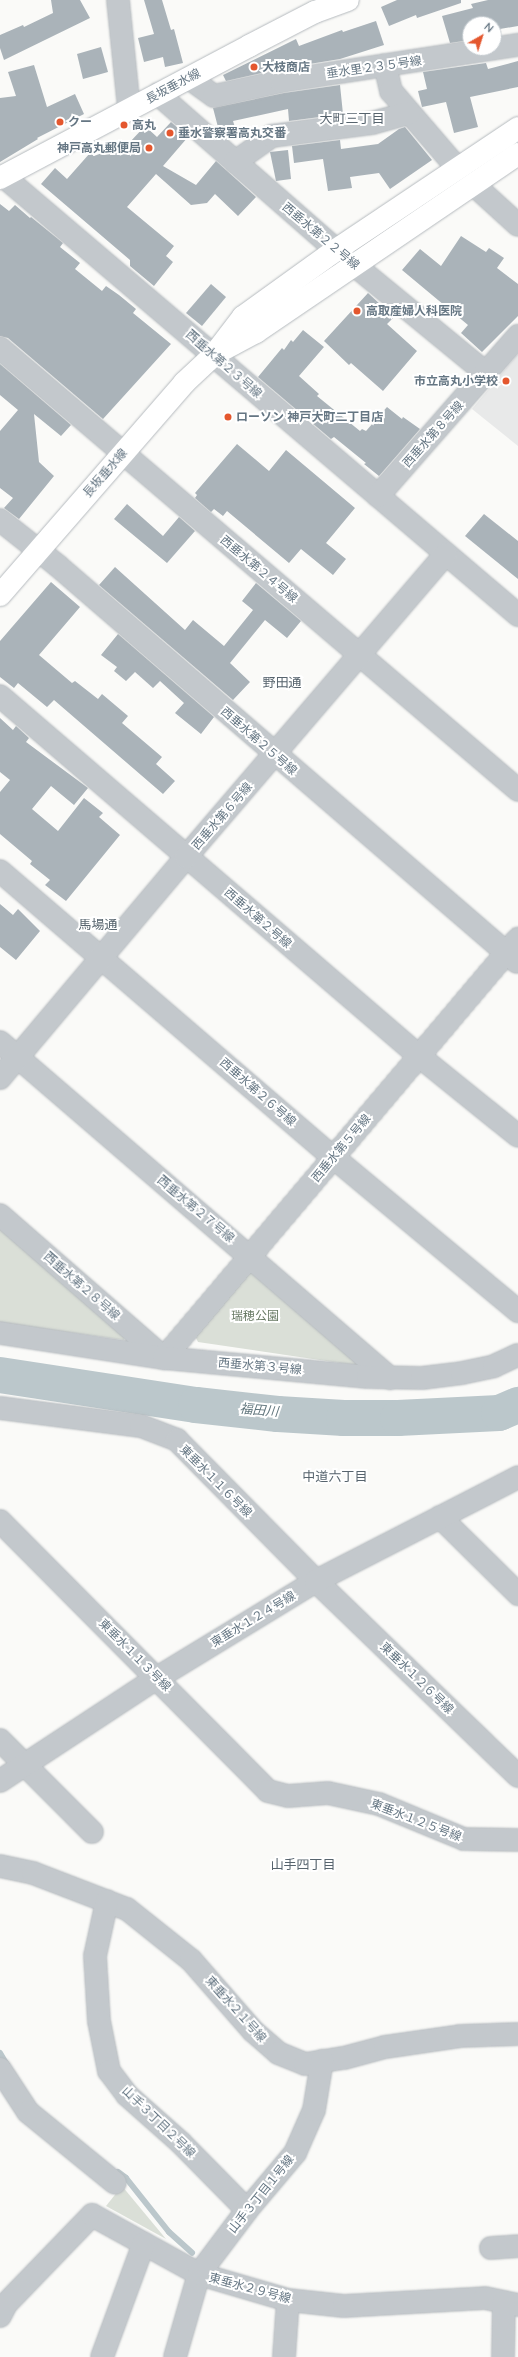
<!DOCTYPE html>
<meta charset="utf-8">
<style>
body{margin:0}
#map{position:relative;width:518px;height:2357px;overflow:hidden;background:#fafaf8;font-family:Quicksand,"Noto Sans JP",sans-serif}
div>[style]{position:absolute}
.built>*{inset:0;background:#e8e9e9}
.green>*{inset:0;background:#dadfd7}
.stream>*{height:6px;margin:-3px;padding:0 3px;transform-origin:3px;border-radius:3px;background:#bbc7cb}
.river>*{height:36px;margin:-18px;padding:0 18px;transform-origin:18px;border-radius:18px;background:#bbc7cb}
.building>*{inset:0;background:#aab3b9}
.roads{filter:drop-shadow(0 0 1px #b5babe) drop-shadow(0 0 1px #b5babe)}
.minor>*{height:22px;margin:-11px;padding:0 11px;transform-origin:11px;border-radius:11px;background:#c3c8cc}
.major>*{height:22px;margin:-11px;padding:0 11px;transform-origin:11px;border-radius:11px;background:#fff}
.dots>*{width:11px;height:11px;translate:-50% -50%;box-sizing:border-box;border:2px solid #fff;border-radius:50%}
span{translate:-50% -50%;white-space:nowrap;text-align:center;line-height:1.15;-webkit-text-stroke:4px #fff;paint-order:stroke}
.poi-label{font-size:12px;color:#657683;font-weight:700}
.left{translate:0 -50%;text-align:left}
.right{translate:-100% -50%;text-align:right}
.street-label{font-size:12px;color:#657683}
.park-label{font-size:12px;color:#687a64}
.neighbourhood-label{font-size:13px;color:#57646e}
.water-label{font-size:13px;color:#60757c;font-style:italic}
.north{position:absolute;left:462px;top:16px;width:40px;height:40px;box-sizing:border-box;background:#fff;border:1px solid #c1c8cd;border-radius:50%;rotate:39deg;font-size:11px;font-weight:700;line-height:16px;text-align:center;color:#657683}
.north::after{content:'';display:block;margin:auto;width:14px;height:18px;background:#e4572e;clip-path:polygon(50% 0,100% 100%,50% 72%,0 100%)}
</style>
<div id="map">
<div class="built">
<i style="clip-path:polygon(518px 354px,518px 446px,472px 409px)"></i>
</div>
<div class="green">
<i style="clip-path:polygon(0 1224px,126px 1334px,124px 1340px,0 1323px)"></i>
<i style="clip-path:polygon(256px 1270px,360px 1366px,198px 1342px,194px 1334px,244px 1273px)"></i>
<i style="clip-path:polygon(122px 2186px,166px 2239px,106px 2206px)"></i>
</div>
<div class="stream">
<i style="left:0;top:2053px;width:14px;rotate:60deg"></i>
<i style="left:118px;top:2172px;width:10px;rotate:37deg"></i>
<i style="left:126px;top:2178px;width:69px;rotate:51.5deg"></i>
<i style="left:169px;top:2232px;width:31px;rotate:42deg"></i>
</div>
<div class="river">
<i style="left:0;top:1375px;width:198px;rotate:8.7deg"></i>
<i style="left:196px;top:1405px;width:82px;rotate:6.3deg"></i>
<i style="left:278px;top:1414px;width:66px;rotate:3.5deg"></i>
<i style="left:344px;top:1418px;width:54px"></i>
<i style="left:398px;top:1418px;width:101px;rotate:-2.8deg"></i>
<i style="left:499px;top:1413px;width:21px;rotate:-23deg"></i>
</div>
<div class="building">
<i style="clip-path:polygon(51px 0,80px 0,90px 18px,4px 60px,0 48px,0 35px,23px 25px,24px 27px,53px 13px)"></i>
<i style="clip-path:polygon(144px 0,162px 0,171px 30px,174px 29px,183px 63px,165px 67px,163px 57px,144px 62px,138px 38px,154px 34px)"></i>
<i style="clip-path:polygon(397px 0,461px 0,461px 3px,417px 18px,416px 15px,389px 26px,381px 7px)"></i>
<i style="clip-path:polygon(488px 0,518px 0,518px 26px,494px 30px,494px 24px,470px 24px,470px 40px,450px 43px,442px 16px,473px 8px,471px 4px)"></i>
<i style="clip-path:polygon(376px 21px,384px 45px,340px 59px,279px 69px,226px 81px,223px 75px,296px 39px,299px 46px,342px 30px,343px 32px)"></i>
<i style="clip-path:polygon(101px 47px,108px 72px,83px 79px,77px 54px)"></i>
<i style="clip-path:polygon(518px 61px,518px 87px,470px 97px,478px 127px,454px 133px,446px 102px,422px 107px,418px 91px,427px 89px,423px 72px,486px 63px,488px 69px)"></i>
<i style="clip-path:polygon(34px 65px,47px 107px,75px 94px,84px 114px,37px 138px,38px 139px,0 162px,0 98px,16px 96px,8px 72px)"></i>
<i style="clip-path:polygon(340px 85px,343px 114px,289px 121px,288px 109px,233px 121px,238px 137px,229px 139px,219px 131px,213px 108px,284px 93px)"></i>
<i style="clip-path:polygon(171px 122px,188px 137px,163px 166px,196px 185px,216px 161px,256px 197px,238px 216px,215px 194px,207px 203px,191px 205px,156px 174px,127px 207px,174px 246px,166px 256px,173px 262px,154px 286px,130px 266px,130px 260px,41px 184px,55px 168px,67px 179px,90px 153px,94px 156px,129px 143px,145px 126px,157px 137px)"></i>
<i style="clip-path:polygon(405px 127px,432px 160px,390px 189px,379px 173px,350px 177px,352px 188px,328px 191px,323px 159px,294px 163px,292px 146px,340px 140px,341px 149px,378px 144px,399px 129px)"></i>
<i style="clip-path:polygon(288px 150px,291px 179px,276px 181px,270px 152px)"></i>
<i style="clip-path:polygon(0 204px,9px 211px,15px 205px,30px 218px,31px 217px,63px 243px,60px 247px,80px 263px,75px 269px,102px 291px,106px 286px,119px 295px,136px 309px,133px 313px,171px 344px,103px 419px,8px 338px,0 336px)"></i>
<i style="clip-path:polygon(461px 236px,486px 252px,489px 248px,504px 258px,497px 268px,518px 284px,518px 316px,482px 352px,461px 333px,468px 325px,402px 270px,420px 249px,441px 266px)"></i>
<i style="clip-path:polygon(211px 284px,226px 297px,202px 326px,186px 313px)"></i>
<i style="clip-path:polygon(368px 293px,394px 317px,387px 324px,417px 351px,383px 391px,351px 363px,349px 365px,324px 341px)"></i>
<i style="clip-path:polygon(303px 330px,324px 347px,299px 376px,319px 394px,317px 396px,360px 431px,362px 429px,366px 431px,387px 407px,402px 419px,403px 417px,420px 429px,379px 476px,364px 464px,366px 463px,334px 437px,331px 439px,258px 377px,282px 348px,284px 350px,291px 340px,293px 342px)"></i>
<i style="clip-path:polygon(0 364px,71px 425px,61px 436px,34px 414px,39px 462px,54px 476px,19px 519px,4px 508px,13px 498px,0 488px,0 431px,18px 410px,0 395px)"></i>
<i style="clip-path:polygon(237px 444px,269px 471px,286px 450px,355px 508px,326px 543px,346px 559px,333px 575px,301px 549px,289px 563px,227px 511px,223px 516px,214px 509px,211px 512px,195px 498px,197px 495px,195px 493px)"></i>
<i style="clip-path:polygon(127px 504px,163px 536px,179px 517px,195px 531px,167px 563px,114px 519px)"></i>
<i style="clip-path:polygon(484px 514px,518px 541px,518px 579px,465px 536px)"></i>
<i style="clip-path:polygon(115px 567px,185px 630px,193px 620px,224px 646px,253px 610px,242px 601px,256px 583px,301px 621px,287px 638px,265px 620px,230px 663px,250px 682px,233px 700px,99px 585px)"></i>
<i style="clip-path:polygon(51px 582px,80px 607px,39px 655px,72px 683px,75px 681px,98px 699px,102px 694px,128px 716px,122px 723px,162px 757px,156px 764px,175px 781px,163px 794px,54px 700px,47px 707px,18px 683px,14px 688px,0 677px,0 641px)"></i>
<i style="clip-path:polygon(118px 634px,214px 717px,201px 734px,175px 713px,184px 703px,160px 681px,153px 688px,135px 672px,126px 681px,114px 671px,117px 667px,101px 655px)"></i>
<i style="clip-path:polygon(0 718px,13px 730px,16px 726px,29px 738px,26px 742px,88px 788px,74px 805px,51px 786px,32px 809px,58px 831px,84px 798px,103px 813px,99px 817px,120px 835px,66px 901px,45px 885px,50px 880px,30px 864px,32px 861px,0 834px,0 792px,10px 780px,0 772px)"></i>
<i style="clip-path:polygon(0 904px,13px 915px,18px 909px,40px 931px,16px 960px,0 947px)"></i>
</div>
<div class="roads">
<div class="minor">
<i style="left:118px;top:0;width:110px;rotate:84.2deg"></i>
<i style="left:385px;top:65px;width:27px;rotate:77deg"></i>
<i style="left:391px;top:91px;width:103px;rotate:49.3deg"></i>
<i style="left:189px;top:78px;width:31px;rotate:36deg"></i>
<i style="left:214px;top:96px;width:70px;rotate:-12.4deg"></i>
<i style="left:282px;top:81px;width:239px;rotate:-8.7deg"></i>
<i style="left:158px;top:94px;width:237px;rotate:41.2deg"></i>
<i style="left:336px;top:250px;width:195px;rotate:39.4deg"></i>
<i style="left:235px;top:162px;width:45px;rotate:-35.1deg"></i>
<i style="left:272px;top:136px;width:101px;rotate:-7.4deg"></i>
<i style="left:372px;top:123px;width:38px;rotate:-15deg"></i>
<i style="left:3px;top:176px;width:677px;rotate:40.45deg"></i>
<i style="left:473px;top:184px;width:61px;rotate:42.3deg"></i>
<i style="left:0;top:348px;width:681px;rotate:40.47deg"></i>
<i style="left:378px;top:496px;width:213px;rotate:-48.8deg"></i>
<i style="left:0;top:520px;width:74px;rotate:38.4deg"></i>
<i style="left:58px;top:566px;width:606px;rotate:40.79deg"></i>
<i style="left:0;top:696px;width:552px;rotate:40.67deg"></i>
<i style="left:419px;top:1056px;width:127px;rotate:38.9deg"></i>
<i style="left:0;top:871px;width:439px;rotate:40.7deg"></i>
<i style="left:333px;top:1157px;width:241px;rotate:39.8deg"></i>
<i style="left:0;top:1042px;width:515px;rotate:40.75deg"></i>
<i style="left:0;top:1078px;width:289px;rotate:-49.9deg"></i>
<i style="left:186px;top:857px;width:399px;rotate:-49.4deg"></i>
<i style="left:0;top:1215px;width:218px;rotate:41.1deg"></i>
<i style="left:164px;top:1358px;width:549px;rotate:-49.81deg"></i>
<i style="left:0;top:1333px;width:166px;rotate:8.7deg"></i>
<i style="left:164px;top:1358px;width:205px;rotate:5.3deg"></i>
<i style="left:368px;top:1377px;width:54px;rotate:1.1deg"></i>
<i style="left:422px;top:1378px;width:40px;rotate:-7.1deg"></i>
<i style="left:462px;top:1373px;width:33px;rotate:-12deg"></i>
<i style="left:494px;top:1366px;width:26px;rotate:-25deg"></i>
<i style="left:0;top:1408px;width:142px;rotate:7.3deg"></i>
<i style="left:141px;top:1426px;width:39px;rotate:21deg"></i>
<i style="left:177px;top:1440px;width:198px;rotate:45.4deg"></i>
<i style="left:316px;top:1581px;width:281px;rotate:44deg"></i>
<i style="left:440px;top:1517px;width:110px;rotate:44.6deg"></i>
<i style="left:0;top:1521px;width:380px;rotate:45.2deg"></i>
<i style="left:268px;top:1791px;width:21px;rotate:14deg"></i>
<i style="left:288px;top:1796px;width:40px;rotate:-4.3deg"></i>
<i style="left:328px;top:1793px;width:52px;rotate:12.2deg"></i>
<i style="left:379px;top:1804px;width:92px;rotate:22.4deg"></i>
<i style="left:464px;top:1839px;width:54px;rotate:1.1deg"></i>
<i style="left:0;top:1740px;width:130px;rotate:45deg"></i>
<i style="left:0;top:1781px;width:188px;rotate:-33.3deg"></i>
<i style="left:157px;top:1678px;width:186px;rotate:-31.4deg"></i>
<i style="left:316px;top:1581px;width:227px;rotate:-27.2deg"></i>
<i style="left:0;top:1866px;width:34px;rotate:12deg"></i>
<i style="left:33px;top:1873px;width:101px;rotate:21deg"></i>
<i style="left:127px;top:1909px;width:82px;rotate:38.6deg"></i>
<i style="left:191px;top:1960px;width:94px;rotate:48.9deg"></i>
<i style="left:253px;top:2031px;width:33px;rotate:41deg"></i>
<i style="left:278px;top:2053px;width:29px;rotate:22deg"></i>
<i style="left:305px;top:2064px;width:39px;rotate:-9deg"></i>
<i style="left:344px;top:2058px;width:42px;rotate:-15deg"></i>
<i style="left:385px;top:2047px;width:76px;rotate:-8.3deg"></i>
<i style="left:460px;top:2036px;width:58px;rotate:-2deg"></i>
<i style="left:107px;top:1901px;width:56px;rotate:102.3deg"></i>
<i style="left:95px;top:1956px;width:65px;rotate:86.5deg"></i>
<i style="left:99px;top:2021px;width:51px;rotate:78.7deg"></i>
<i style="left:109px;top:2071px;width:30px;rotate:53deg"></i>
<i style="left:127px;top:2095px;width:72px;rotate:41.6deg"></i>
<i style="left:181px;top:2143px;width:94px;rotate:45.4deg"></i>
<i style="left:0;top:2069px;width:51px;rotate:56.9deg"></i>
<i style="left:28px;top:2112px;width:112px;rotate:39.2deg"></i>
<i style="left:491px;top:2248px;width:27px;rotate:-4deg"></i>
<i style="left:0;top:2316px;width:13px;rotate:-63deg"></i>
<i style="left:6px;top:2304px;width:124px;rotate:-46deg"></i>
<i style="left:92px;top:2215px;width:122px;rotate:28.9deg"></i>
<i style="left:199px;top:2274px;width:93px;rotate:16.3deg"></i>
<i style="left:288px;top:2300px;width:56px;rotate:6.1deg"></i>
<i style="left:344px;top:2306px;width:141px;rotate:-3.2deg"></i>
<i style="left:485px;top:2298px;width:34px;rotate:12deg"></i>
<i style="left:102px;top:2357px;width:121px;rotate:-69.8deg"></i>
<i style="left:175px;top:2357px;width:86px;rotate:-73.9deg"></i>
<i style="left:199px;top:2274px;width:80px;rotate:-53.1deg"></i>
<i style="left:247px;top:2210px;width:75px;rotate:-49.9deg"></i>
<i style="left:295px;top:2153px;width:47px;rotate:-66.2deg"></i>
<i style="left:314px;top:2110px;width:50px;rotate:-80.7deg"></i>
<i style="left:284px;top:2357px;width:57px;rotate:-86deg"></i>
<i style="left:503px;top:2357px;width:55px;rotate:-89deg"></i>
</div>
<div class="major">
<i style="left:0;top:178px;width:282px;rotate:-27.9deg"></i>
<i style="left:249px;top:46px;width:74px;rotate:-27.3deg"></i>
<i style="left:315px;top:12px;width:35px;rotate:-20deg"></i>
<i style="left:220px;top:351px;width:41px;rotate:-27.8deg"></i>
<i style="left:256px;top:332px;width:317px;rotate:-34.2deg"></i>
<i style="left:0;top:595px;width:281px;rotate:-49deg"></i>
<i style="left:184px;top:383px;width:41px;rotate:-43deg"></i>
<i style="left:214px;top:355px;width:48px;rotate:-52.7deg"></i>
<i style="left:243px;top:317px;width:115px;rotate:-35.8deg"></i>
<i style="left:336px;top:250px;width:219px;rotate:-33.8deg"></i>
</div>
</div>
<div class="dots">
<i style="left:254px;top:67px;background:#e4572e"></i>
<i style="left:60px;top:122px;background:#e4572e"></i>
<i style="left:124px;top:125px;background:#e4572e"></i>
<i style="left:170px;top:133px;background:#e4572e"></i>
<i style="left:149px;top:148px;background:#e4572e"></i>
<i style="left:357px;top:311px;background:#e4572e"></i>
<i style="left:506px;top:381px;background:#e4572e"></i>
<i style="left:228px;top:417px;background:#e4572e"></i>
</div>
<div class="poi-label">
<span class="left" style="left:262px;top:67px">大枝商店</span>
<span class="left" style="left:68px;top:122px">クー</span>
<span class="left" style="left:132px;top:125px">高丸</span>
<span class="left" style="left:178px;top:133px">垂水警察署高丸交番</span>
<span class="right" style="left:141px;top:148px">神戸高丸郵便局</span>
<span class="left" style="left:366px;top:311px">高取産婦人科医院</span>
<span class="right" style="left:498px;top:381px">市立高丸小学校</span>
<span class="left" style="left:236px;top:417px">ローソン 神戸大町二丁目店</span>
</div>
<div class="street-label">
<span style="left:374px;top:67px;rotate:-8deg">垂水里２３５号線</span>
<span style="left:173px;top:86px;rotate:-28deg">長坂垂水線</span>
<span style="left:321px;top:236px;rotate:40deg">西垂水第２２号線</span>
<span style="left:224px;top:364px;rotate:41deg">西垂水第２３号線</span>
<span style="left:433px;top:434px;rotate:-48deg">西垂水第８号線</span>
<span style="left:105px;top:473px;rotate:-49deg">長坂垂水線</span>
<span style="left:259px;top:569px;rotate:40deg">西垂水第２４号線</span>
<span style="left:259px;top:741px;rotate:41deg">西垂水第２５号線</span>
<span style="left:222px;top:816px;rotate:-49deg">西垂水第６号線</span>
<span style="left:258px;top:918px;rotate:41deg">西垂水第２号線</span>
<span style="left:258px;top:1092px;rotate:41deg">西垂水第２６号線</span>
<span style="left:341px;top:1148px;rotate:-50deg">西垂水第５号線</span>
<span style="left:196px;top:1209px;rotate:40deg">西垂水第２７号線</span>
<span style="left:82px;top:1286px;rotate:41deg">西垂水第２８号線</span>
<span style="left:260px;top:1366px;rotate:5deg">西垂水第３号線</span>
<span style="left:216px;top:1481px;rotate:45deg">東垂水１１６号線</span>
<span style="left:253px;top:1619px;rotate:-31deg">東垂水１２４号線</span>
<span style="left:135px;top:1655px;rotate:45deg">東垂水１１３号線</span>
<span style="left:417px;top:1678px;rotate:44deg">東垂水１２６号線</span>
<span style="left:416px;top:1820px;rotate:21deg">東垂水１２５号線</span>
<span style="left:236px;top:2009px;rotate:48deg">東垂水２１号線</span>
<span style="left:159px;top:2122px;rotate:44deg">山手３丁目２号線</span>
<span style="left:261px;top:2194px;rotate:-51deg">山手３丁目１号線</span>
<span style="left:250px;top:2288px;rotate:15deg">東垂水２９号線</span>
</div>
<div class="park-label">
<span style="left:255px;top:1316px">瑞穂公園</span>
</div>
<div class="neighbourhood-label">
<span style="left:352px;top:118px">大町三丁目</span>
<span style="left:282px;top:682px">野田通</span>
<span style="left:98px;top:924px">馬場通</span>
<span style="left:335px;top:1476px">中道六丁目</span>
<span style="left:303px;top:1864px">山手四丁目</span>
</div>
<div class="water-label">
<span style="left:259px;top:1410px;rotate:5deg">福田川</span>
</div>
<div class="north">N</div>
</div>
